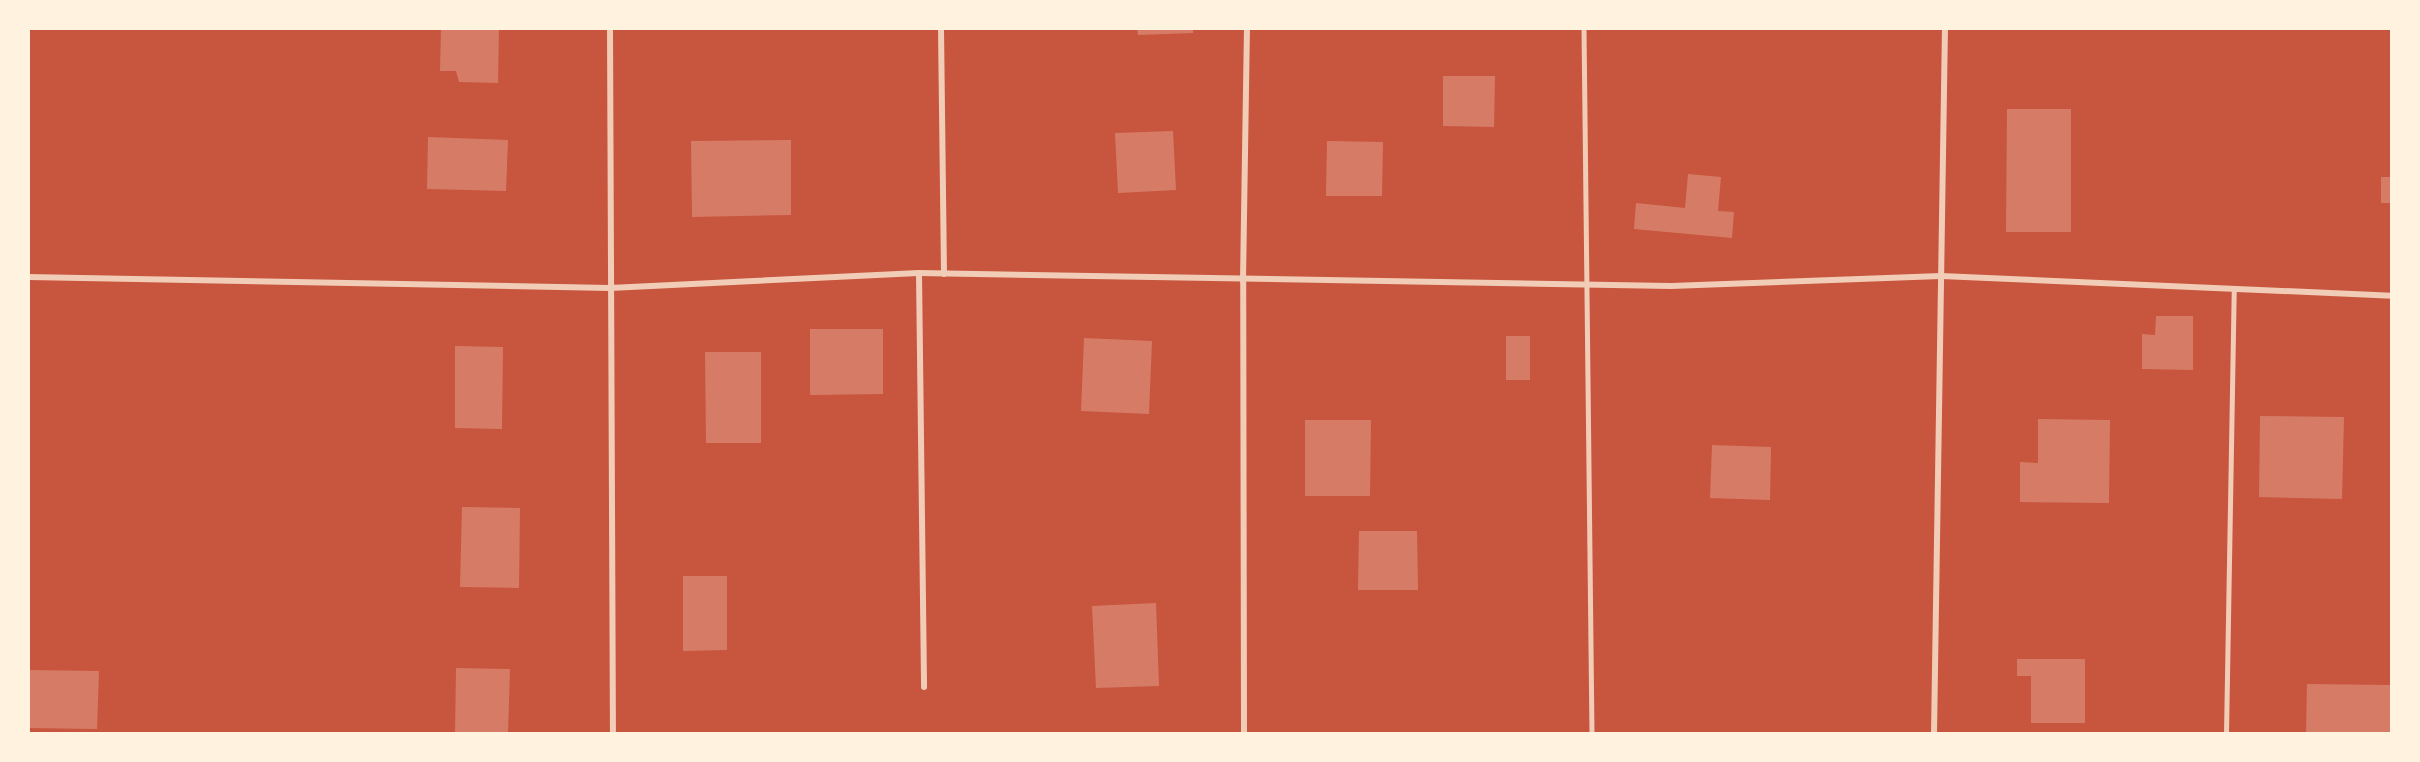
<!DOCTYPE html>
<style>
body{margin:0}
#map{position:relative;width:2420px;height:762px;overflow:hidden;background:#c8553d;font-family:Manrope,sans-serif}
div>[style]{position:absolute}
.building>*{inset:0;background:#d67c66}
.service>*{height:4.5px;margin:-2.25px;padding:0 2.25px;transform-origin:2.25px;border-radius:2.25px;background:#f1ccb7}
.minor>*{height:6px;margin:-3px;padding:0 3px;transform-origin:3px;border-radius:3px;background:#f1ccb7}
span{translate:-50% -50%;white-space:nowrap;text-align:center;line-height:1.15;-webkit-text-stroke:4.5px #fff3e0;paint-order:stroke}
.frame{position:absolute;inset:0;border:30px solid #fff3e0;pointer-events:none}
</style>
<div id="map">
<div class="building">
<i style="clip-path:polygon(441px 28px,499px 28px,498px 83px,459px 82px,456px 71px,440px 71px)"></i>
<i style="clip-path:polygon(1137px 28px,1193px 28px,1193px 33px,1138px 35px)"></i>
<i style="clip-path:polygon(1443px 76px,1495px 76px,1494px 127px,1443px 126px)"></i>
<i style="clip-path:polygon(2007px 109px,2071px 109px,2071px 232px,2006px 232px)"></i>
<i style="clip-path:polygon(1173px 131px,1176px 190px,1118px 193px,1115px 133px)"></i>
<i style="clip-path:polygon(428px 137px,508px 140px,506px 191px,427px 189px)"></i>
<i style="clip-path:polygon(791px 140px,791px 215px,692px 217px,691px 141px)"></i>
<i style="clip-path:polygon(1327px 141px,1383px 142px,1382px 196px,1326px 196px)"></i>
<i style="clip-path:polygon(1688px 174px,1721px 177px,1718px 211px,1734px 212px,1732px 238px,1634px 229px,1636px 203px,1685px 208px)"></i>
<i style="clip-path:polygon(2381px 177px,2392px 177px,2392px 203px,2381px 203px)"></i>
<i style="clip-path:polygon(2156px 316px,2193px 316px,2193px 370px,2142px 369px,2142px 334px,2155px 335px)"></i>
<i style="clip-path:polygon(810px 329px,883px 329px,883px 394px,810px 395px)"></i>
<i style="clip-path:polygon(1506px 336px,1530px 336px,1530px 380px,1506px 380px)"></i>
<i style="clip-path:polygon(1084px 338px,1152px 341px,1149px 414px,1081px 411px)"></i>
<i style="clip-path:polygon(455px 346px,503px 347px,502px 429px,455px 428px)"></i>
<i style="clip-path:polygon(705px 352px,761px 352px,761px 443px,706px 443px)"></i>
<i style="clip-path:polygon(2260px 416px,2344px 417px,2342px 499px,2259px 497px)"></i>
<i style="clip-path:polygon(2038px 419px,2110px 420px,2109px 503px,2020px 502px,2020px 462px,2038px 463px)"></i>
<i style="clip-path:polygon(1305px 420px,1371px 420px,1370px 496px,1305px 496px)"></i>
<i style="clip-path:polygon(1712px 445px,1771px 447px,1770px 500px,1710px 498px)"></i>
<i style="clip-path:polygon(462px 507px,520px 508px,519px 588px,460px 587px)"></i>
<i style="clip-path:polygon(1359px 531px,1417px 531px,1418px 590px,1358px 590px)"></i>
<i style="clip-path:polygon(683px 576px,727px 576px,727px 650px,683px 651px)"></i>
<i style="clip-path:polygon(1156px 603px,1159px 686px,1096px 688px,1092px 606px)"></i>
<i style="clip-path:polygon(2017px 659px,2085px 659px,2085px 723px,2031px 723px,2031px 676px,2017px 676px)"></i>
<i style="clip-path:polygon(456px 668px,510px 669px,508px 734px,455px 734px)"></i>
<i style="clip-path:polygon(28px 670px,99px 671px,97px 729px,28px 728px)"></i>
<i style="clip-path:polygon(2307px 684px,2392px 685px,2392px 734px,2306px 734px)"></i>
</div>
<div class="service">
<i style="left:1584px;top:28px;width:706px;rotate:89.35deg"></i>
<i style="left:2226px;top:734px;width:445px;rotate:-89deg"></i>
</div>
<div class="minor">
<i style="left:610px;top:28px;width:706px;rotate:89.76deg"></i>
<i style="left:941px;top:28px;width:246px;rotate:89.3deg"></i>
<i style="left:919px;top:273px;width:414px;rotate:89.3deg"></i>
<i style="left:28px;top:277px;width:582px;rotate:1.08deg"></i>
<i style="left:610px;top:288px;width:309px;rotate:-2.8deg"></i>
<i style="left:919px;top:273px;width:752px;rotate:0.99deg"></i>
<i style="left:1671px;top:286px;width:270px;rotate:-2.1deg"></i>
<i style="left:1941px;top:276px;width:451px;rotate:2.5deg"></i>
<i style="left:1244px;top:734px;width:453px;rotate:-90.1deg"></i>
<i style="left:1243px;top:281px;width:253px;rotate:-89.1deg"></i>
<i style="left:1934px;top:734px;width:706px;rotate:-89.11deg"></i>
</div>
<div class="frame"></div>
</div>
